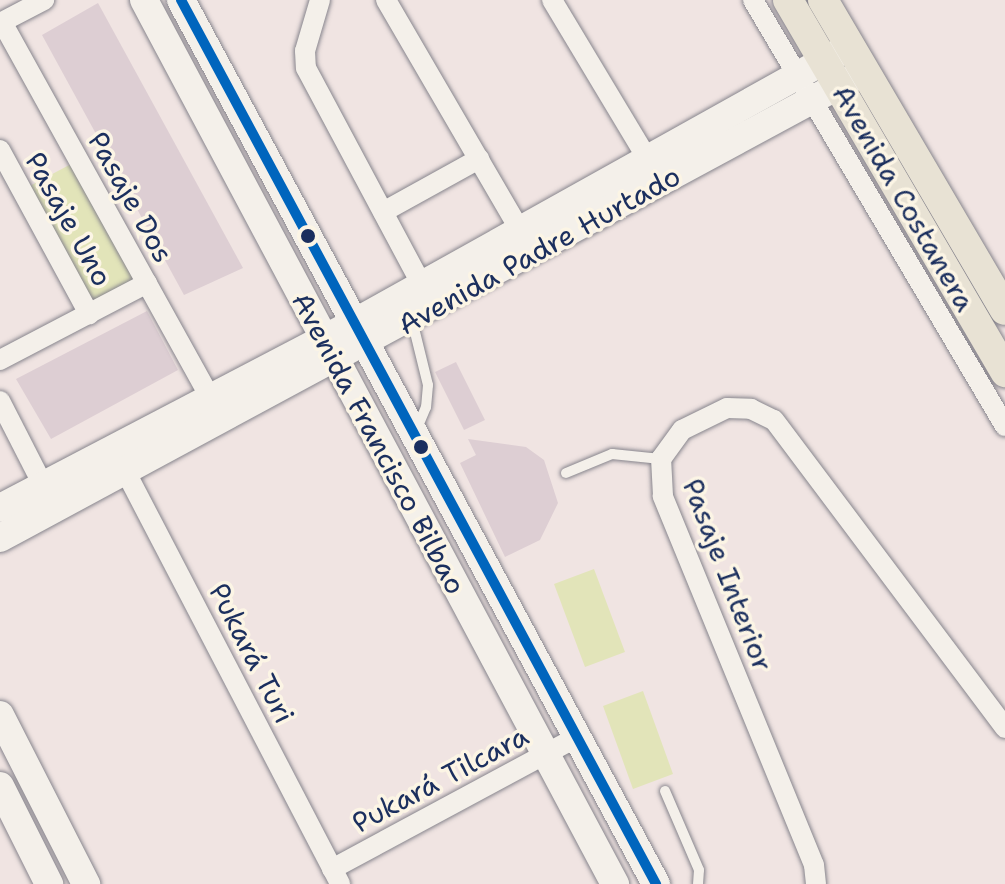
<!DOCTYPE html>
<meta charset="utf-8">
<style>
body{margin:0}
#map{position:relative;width:1005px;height:884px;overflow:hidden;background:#f0e4e2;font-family:"Shantell Sans",sans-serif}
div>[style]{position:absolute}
.green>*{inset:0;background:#e2e4b9}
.building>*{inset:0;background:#ddced3}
.roads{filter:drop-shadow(0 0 2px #87858d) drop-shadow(0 0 2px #87858d)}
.lane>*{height:10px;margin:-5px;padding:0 5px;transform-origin:5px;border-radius:5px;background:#f4f0ea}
.street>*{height:20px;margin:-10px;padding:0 10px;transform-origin:10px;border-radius:10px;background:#f4f0ea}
.secondary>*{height:28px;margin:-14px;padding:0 14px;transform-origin:14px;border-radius:14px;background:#f4f0ea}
.primary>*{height:30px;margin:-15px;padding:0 15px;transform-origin:15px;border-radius:15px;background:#e8e2d4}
.bus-1>*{height:10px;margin:-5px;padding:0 5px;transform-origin:5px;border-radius:5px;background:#0065bd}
.dots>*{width:22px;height:22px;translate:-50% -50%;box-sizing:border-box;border:4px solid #fcf5e5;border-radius:50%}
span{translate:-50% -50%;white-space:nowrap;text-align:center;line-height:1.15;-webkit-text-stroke:7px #fcf5e5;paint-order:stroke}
.street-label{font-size:28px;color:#1b2f5e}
</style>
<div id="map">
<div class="green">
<i style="clip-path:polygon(73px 163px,134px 280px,93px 301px,26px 188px)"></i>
<i style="clip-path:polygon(594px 569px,625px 652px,585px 667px,554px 584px)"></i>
<i style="clip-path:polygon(643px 691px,673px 774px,633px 789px,603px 706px)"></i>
</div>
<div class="building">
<i style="clip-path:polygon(98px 3px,243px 268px,184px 295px,42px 35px)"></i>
<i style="clip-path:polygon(147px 311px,178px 370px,51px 439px,16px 379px)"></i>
<i style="clip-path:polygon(456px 362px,485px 420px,464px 430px,435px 372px)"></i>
<i style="clip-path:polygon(468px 439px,526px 447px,544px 460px,558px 503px,540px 540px,505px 557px,460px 463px,476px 455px)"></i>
</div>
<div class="roads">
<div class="lane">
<i style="left:412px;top:320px;width:67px;rotate:76.2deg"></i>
<i style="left:428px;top:385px;width:22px;rotate:95deg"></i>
<i style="left:426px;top:407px;width:23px;rotate:113deg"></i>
<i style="left:566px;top:473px;width:50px;rotate:-22.4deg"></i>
<i style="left:612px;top:454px;width:49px;rotate:5.8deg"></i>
<i style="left:665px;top:791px;width:86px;rotate:66.7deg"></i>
<i style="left:699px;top:870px;width:14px;rotate:94deg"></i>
</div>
<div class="street">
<i style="left:320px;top:0;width:53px;rotate:106.4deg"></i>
<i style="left:305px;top:51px;width:17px;rotate:87deg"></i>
<i style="left:306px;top:68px;width:246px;rotate:61.9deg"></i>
<i style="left:386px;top:0;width:280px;rotate:59.8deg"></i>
<i style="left:552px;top:0;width:196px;rotate:59deg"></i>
<i style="left:753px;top:0;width:495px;rotate:59.4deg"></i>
<i style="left:2px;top:22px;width:430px;rotate:61deg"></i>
<i style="left:0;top:23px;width:50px;rotate:-27.6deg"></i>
<i style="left:0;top:150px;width:187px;rotate:61.5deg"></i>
<i style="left:383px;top:212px;width:110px;rotate:-28.9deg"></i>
<i style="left:0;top:360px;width:166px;rotate:-27.6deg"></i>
<i style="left:0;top:401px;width:94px;rotate:62.9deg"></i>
<i style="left:119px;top:459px;width:479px;rotate:62.5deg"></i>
<i style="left:332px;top:869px;width:276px;rotate:-28.3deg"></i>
<i style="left:816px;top:884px;width:19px;rotate:-96deg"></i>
<i style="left:814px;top:865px;width:399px;rotate:-112.3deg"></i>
<i style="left:663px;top:496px;width:37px;rotate:-93deg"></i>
<i style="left:661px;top:459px;width:36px;rotate:-54deg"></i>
<i style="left:682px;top:430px;width:50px;rotate:-26.1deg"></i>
<i style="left:727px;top:408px;width:24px;rotate:2deg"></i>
<i style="left:751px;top:409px;width:25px;rotate:26deg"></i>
<i style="left:774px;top:420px;width:385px;rotate:53.1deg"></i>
</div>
<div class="secondary">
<i style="left:144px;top:0;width:1002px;rotate:61.95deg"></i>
<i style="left:181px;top:0;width:1004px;rotate:61.75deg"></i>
<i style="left:0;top:508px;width:397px;rotate:-27.6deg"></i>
<i style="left:352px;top:324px;width:562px;rotate:-29.16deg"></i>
<i style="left:0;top:538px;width:975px;rotate:-28.35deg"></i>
<i style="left:0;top:715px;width:190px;rotate:63deg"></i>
<i style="left:0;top:786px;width:110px;rotate:63.4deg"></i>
</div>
<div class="primary">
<i style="left:788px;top:0;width:431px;rotate:59.7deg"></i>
<i style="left:823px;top:0;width:359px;rotate:59.6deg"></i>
</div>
</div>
<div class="bus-1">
<i style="left:181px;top:0;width:1004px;rotate:61.75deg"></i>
</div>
<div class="dots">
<i style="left:308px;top:236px;background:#1b2f5e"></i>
<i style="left:421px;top:447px;background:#1b2f5e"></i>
</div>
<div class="street-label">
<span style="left:131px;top:197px;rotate:61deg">Pasaje Dos</span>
<span style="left:904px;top:198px;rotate:60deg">Avenida Costanera</span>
<span style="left:69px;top:219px;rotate:61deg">Pasaje Uno</span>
<span style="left:539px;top:250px;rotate:-29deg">Avenida Padre Hurtado</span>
<span style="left:379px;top:443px;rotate:62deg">Avenida Francisco Bilbao</span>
<span style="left:728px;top:575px;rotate:69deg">Pasaje Interior</span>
<span style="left:252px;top:653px;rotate:63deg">Pukará Turi</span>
<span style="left:440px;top:779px;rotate:-28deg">Pukará Tilcara</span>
</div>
</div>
